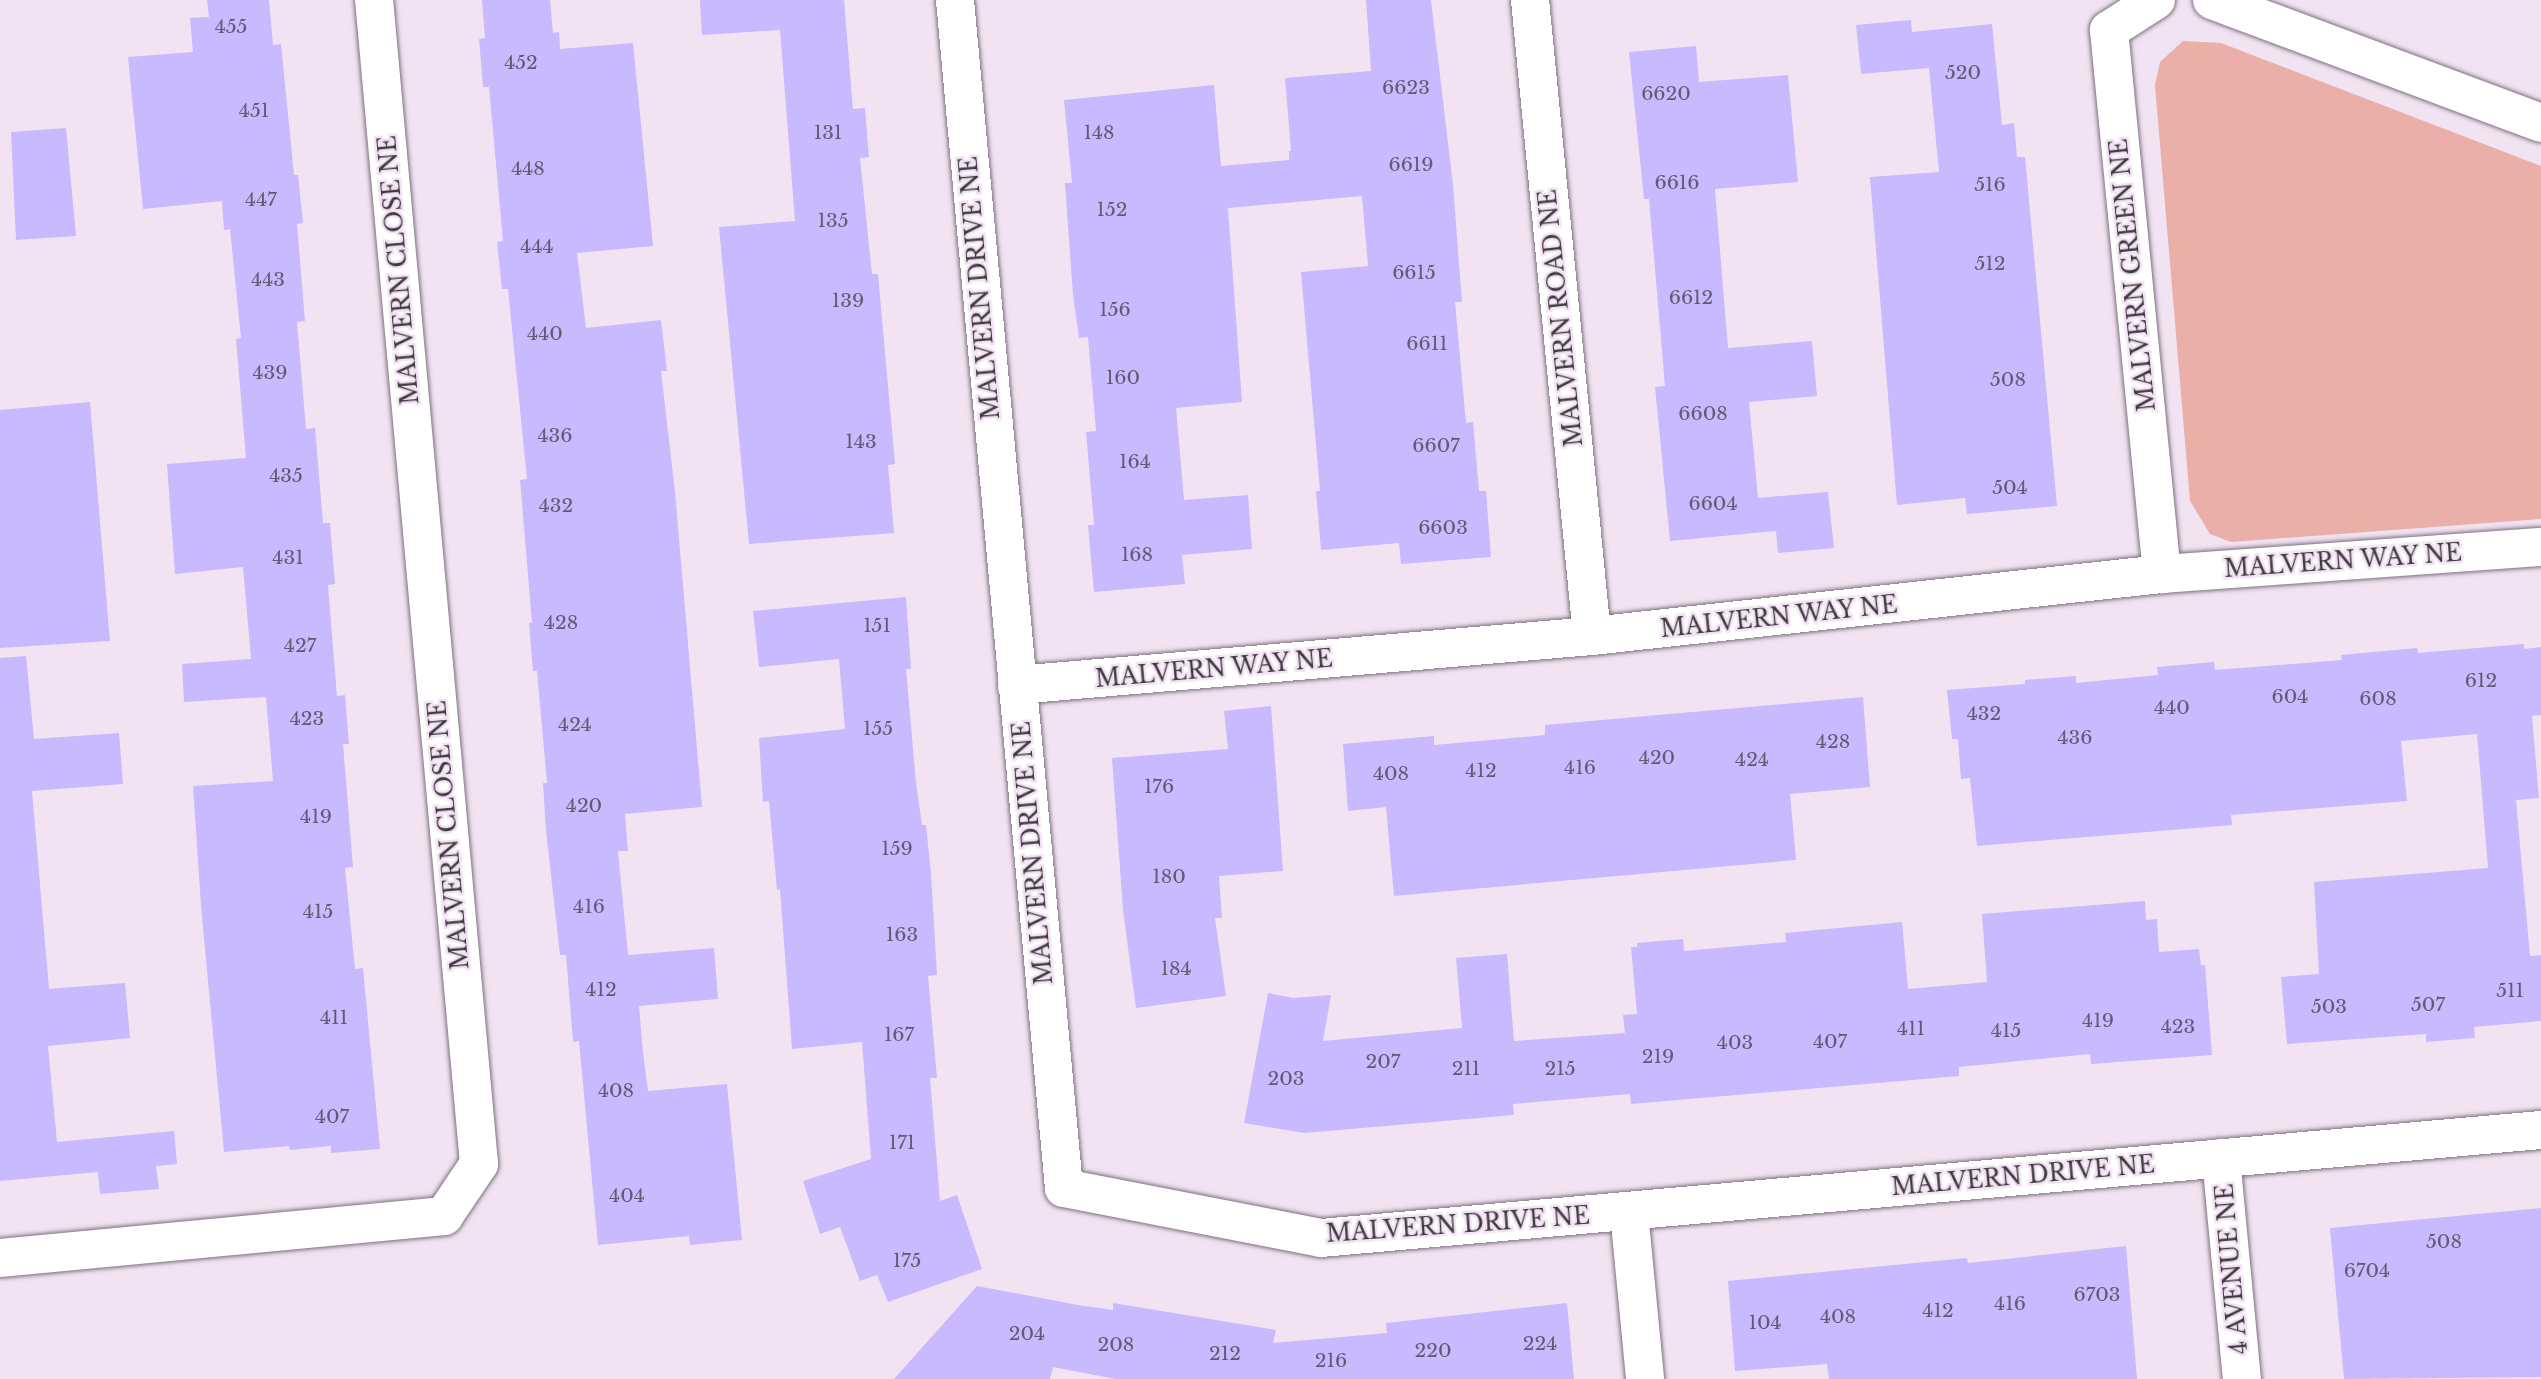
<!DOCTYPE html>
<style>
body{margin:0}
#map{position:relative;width:2541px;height:1379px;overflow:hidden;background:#f2e3f3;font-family:"Libre Baskerville",serif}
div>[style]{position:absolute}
.green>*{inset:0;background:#e9afa8}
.building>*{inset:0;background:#c9b9fe}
.roads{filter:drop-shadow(0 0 2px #7e717e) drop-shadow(0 0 2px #7e717e)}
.minor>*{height:38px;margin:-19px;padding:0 19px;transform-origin:19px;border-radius:19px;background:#fff}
span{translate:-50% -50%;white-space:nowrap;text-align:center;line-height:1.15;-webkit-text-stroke:5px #f2e3f3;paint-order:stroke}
.number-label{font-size:19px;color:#625a70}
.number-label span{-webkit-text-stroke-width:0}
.street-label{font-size:23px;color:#403a40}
</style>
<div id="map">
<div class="green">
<i style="clip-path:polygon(2183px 41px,2221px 43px,2541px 166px,2541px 519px,2231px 542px,2210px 534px,2190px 501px,2155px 85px,2160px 62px)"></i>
</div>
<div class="building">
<i style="clip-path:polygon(207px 0,269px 0,273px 45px,281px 44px,294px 175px,298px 175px,303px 223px,297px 224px,305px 321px,297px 322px,306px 429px,315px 428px,323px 523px,330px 523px,335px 584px,328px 585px,337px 696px,345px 695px,349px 744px,343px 744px,353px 867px,345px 868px,355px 969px,363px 968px,380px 1149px,331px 1153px,331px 1146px,290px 1150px,289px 1146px,224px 1152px,201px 906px,193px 786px,273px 781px,266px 697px,184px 702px,182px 664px,251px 659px,243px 567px,175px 574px,167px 464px,246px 458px,236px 339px,241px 338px,230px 229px,224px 230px,222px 201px,143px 209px,128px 57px,193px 52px,190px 18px,209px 17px)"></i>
<i style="clip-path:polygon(482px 0,550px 0,553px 33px,559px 32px,560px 49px,633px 43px,653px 246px,577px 253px,586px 328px,661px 320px,667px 371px,661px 371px,675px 492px,702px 807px,625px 814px,628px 851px,618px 851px,628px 955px,714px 948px,718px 999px,639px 1006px,643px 1053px,648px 1091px,727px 1084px,742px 1240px,690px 1245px,689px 1236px,598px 1245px,579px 1041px,573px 1042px,566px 955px,560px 955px,546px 831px,543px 783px,547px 783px,537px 671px,533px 671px,529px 623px,532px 623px,520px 480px,527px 479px,508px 289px,502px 289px,497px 242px,503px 241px,489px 87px,483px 87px,479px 39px,485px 38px)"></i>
<i style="clip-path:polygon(700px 0,844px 0,853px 109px,865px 108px,869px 157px,860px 158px,872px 274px,878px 274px,895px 464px,888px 465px,894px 533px,749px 544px,719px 227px,795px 221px,780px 30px,702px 35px)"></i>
<i style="clip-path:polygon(1366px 0,1431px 0,1453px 185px,1462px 302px,1455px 302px,1466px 423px,1473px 422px,1479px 491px,1486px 491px,1491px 557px,1401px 564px,1399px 543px,1321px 550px,1316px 491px,1320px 491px,1301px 272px,1368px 266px,1362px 196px,1228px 208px,1242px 402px,1176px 408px,1184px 500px,1248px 495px,1252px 549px,1182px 555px,1185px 584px,1094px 592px,1088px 525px,1094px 525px,1086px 432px,1096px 431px,1088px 337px,1079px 338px,1073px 295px,1065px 183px,1072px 183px,1064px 100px,1214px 85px,1221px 166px,1289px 160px,1289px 151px,1291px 151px,1285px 78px,1371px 71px)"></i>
<i style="clip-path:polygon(1911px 20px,1912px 32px,1992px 24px,2002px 125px,2014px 123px,2017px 157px,2025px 157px,2057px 506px,1967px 514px,1965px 498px,1897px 505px,1870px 177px,1939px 172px,1929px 68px,1861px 74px,1856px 25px)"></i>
<i style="clip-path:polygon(1696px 46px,1699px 82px,1788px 75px,1798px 182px,1715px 189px,1728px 348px,1812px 341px,1817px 396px,1749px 402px,1758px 498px,1828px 492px,1834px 548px,1778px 553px,1776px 531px,1670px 541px,1655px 387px,1665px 386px,1649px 199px,1644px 199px,1629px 52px)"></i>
<i style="clip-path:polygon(66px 128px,76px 236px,16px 240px,11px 132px)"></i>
<i style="clip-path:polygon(90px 402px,110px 641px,0 648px,0 410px)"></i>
<i style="clip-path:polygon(906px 597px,911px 669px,906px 669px,916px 783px,922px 825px,926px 825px,931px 873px,937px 975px,928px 976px,937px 1078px,930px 1078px,940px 1201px,957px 1195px,982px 1269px,888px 1302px,877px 1275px,860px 1281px,840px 1227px,820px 1234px,803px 1181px,871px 1159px,862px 1042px,792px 1049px,780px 889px,777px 890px,769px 801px,763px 802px,759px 738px,845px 729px,839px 659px,759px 667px,753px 611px)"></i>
<i style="clip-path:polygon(2524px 644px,2524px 649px,2541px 647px,2541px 715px,2532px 716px,2539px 798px,2516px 800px,2530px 956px,2541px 955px,2541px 1021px,2474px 1027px,2475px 1038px,2426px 1042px,2426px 1034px,2287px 1044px,2281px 977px,2319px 974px,2314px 882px,2488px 868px,2477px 734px,2401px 741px,2407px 801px,2231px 815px,2232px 825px,1977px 846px,1970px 778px,1961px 779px,1958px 739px,1952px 739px,1947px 690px,2025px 684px,2025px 680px,2076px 676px,2076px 683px,2158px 675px,2157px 667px,2214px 662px,2215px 670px,2342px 660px,2341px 655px,2417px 648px,2418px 653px)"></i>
<i style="clip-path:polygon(26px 656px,34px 739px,119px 733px,123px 784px,32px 791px,49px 989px,125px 983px,130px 1038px,48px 1046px,57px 1142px,174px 1131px,177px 1164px,156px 1166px,159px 1189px,100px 1194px,98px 1172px,0 1181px,0 658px)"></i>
<i style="clip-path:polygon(1863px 697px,1870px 787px,1790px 794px,1796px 860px,1394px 896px,1386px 807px,1348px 811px,1343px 744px,1434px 736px,1434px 745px,1545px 735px,1545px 725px)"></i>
<i style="clip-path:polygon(1271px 706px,1283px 871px,1219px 876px,1222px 918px,1215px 918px,1226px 996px,1136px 1008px,1123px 910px,1112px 758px,1228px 749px,1224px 711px)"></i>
<i style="clip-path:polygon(2145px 901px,2146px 920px,2157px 919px,2159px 952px,2199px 949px,2201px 965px,2205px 965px,2212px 1055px,2091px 1064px,2090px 1054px,1959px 1067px,1959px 1076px,1631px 1104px,1630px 1094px,1513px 1104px,1514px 1115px,1304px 1133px,1244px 1123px,1268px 993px,1293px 998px,1331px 995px,1323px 1041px,1462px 1028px,1456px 958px,1507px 954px,1514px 1041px,1625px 1033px,1623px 1015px,1637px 1014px,1631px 947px,1637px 947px,1637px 943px,1683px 939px,1684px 951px,1786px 942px,1785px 933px,1902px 922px,1908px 989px,1987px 982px,1982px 914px)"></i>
<i style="clip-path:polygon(2541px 1208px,2541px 1377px,2344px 1379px,2330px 1228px)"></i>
<i style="clip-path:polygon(2126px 1246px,2137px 1379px,1829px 1379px,1827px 1364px,1735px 1371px,1728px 1281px,1967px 1258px,1968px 1263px)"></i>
<i style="clip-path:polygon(977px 1286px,1078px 1305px,1113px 1310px,1113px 1303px,1276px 1330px,1273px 1343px,1387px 1333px,1386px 1323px,1567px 1303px,1574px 1379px,1116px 1379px,1053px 1367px,1050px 1379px,894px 1379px)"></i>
</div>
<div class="roads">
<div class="minor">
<i style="left:955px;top:0;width:1193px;rotate:84.76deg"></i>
<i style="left:1064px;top:1188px;width:262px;rotate:11deg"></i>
<i style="left:1321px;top:1238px;width:1225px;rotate:-5.06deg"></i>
<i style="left:1530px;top:0;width:639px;rotate:84.43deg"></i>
<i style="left:2156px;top:0;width:56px;rotate:147.4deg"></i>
<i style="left:2109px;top:30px;width:547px;rotate:84.44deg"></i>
<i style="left:2212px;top:0;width:351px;rotate:20.5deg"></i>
<i style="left:1017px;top:685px;width:577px;rotate:-4.87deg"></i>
<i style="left:1592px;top:636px;width:573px;rotate:-6.21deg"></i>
<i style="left:2162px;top:574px;width:380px;rotate:-4.1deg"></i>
<i style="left:2221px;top:1158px;width:222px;rotate:84.6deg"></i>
<i style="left:1629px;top:1212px;width:168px;rotate:84.5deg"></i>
<i style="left:0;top:1258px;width:446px;rotate:-5.4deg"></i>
<i style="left:444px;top:1216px;width:63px;rotate:-56.1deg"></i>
<i style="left:479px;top:1164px;width:1169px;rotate:-95.15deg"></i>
</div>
</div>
<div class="number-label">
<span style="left:231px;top:27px">455</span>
<span style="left:521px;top:63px">452</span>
<span style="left:1963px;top:73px">520</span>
<span style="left:1406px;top:88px">6623</span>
<span style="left:1666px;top:94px">6620</span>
<span style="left:254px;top:111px">451</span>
<span style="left:828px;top:133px">131</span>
<span style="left:1099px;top:133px">148</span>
<span style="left:1411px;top:165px">6619</span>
<span style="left:528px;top:169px">448</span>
<span style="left:1677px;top:183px">6616</span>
<span style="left:1990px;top:185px">516</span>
<span style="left:261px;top:200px">447</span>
<span style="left:1112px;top:210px">152</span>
<span style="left:833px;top:221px">135</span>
<span style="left:537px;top:247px">444</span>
<span style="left:1990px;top:264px">512</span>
<span style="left:1414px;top:273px">6615</span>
<span style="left:268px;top:280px">443</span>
<span style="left:1691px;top:298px">6612</span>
<span style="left:848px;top:301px">139</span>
<span style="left:1115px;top:310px">156</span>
<span style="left:545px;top:334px">440</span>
<span style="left:1427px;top:344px">6611</span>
<span style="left:270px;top:373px">439</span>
<span style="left:1123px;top:378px">160</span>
<span style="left:2008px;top:380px">508</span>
<span style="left:1703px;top:414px">6608</span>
<span style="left:555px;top:436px">436</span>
<span style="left:861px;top:442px">143</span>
<span style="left:1436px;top:446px">6607</span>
<span style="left:1135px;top:462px">164</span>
<span style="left:286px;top:476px">435</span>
<span style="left:2010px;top:488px">504</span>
<span style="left:1713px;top:504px">6604</span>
<span style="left:556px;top:506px">432</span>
<span style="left:1443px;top:528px">6603</span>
<span style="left:1137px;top:555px">168</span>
<span style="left:288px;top:558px">431</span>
<span style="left:561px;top:623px">428</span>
<span style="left:877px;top:626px">151</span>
<span style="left:300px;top:646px">427</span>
<span style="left:2481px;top:681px">612</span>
<span style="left:2290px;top:697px">604</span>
<span style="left:2378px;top:699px">608</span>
<span style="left:2172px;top:708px">440</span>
<span style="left:1984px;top:714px">432</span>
<span style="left:307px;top:719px">423</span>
<span style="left:575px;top:725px">424</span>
<span style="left:878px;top:729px">155</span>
<span style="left:2075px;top:738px">436</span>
<span style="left:1833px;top:742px">428</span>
<span style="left:1657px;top:758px">420</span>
<span style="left:1752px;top:760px">424</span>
<span style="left:1580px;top:768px">416</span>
<span style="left:1481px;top:771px">412</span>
<span style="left:1391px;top:774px">408</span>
<span style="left:1159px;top:787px">176</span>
<span style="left:584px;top:806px">420</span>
<span style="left:316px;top:817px">419</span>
<span style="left:897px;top:849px">159</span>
<span style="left:1169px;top:877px">180</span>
<span style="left:589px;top:907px">416</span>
<span style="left:318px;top:912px">415</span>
<span style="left:902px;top:935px">163</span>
<span style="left:1176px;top:969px">184</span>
<span style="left:601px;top:990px">412</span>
<span style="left:2510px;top:991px">511</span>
<span style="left:2428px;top:1005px">507</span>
<span style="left:2329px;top:1007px">503</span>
<span style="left:334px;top:1018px">411</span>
<span style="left:2098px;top:1021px">419</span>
<span style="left:2178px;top:1027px">423</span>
<span style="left:1911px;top:1029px">411</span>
<span style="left:2006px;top:1031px">415</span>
<span style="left:899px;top:1035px">167</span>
<span style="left:1830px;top:1042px">407</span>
<span style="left:1735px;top:1043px">403</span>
<span style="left:1658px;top:1057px">219</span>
<span style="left:1383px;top:1062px">207</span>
<span style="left:1466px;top:1069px">211</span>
<span style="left:1560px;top:1069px">215</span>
<span style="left:1286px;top:1079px">203</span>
<span style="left:616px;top:1091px">408</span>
<span style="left:332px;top:1117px">407</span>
<span style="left:902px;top:1143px">171</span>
<span style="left:627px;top:1196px">404</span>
<span style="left:2444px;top:1242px">508</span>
<span style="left:907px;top:1261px">175</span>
<span style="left:2367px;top:1271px">6704</span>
<span style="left:2097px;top:1295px">6703</span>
<span style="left:2010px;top:1304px">416</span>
<span style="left:1938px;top:1311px">412</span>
<span style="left:1838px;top:1317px">408</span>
<span style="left:1765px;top:1323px">104</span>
<span style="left:1027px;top:1334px">204</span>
<span style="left:1540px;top:1344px">224</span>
<span style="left:1116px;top:1345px">208</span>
<span style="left:1433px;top:1351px">220</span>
<span style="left:1225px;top:1354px">212</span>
<span style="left:1331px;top:1361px">216</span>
</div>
<div class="street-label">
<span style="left:399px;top:270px;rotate:-95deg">MALVERN CLOSE NE</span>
<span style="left:2133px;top:275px;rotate:-96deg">MALVERN GREEN NE</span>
<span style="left:980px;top:288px;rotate:-95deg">MALVERN DRIVE NE</span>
<span style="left:1561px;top:318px;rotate:-96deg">MALVERN ROAD NE</span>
<span style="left:2343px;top:561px;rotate:-4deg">MALVERN WAY NE</span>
<span style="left:1779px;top:617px;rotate:-6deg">MALVERN WAY NE</span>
<span style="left:1214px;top:669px;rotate:-5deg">MALVERN WAY NE</span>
<span style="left:449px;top:835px;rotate:-95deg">MALVERN CLOSE NE</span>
<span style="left:1033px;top:853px;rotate:-95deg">MALVERN DRIVE NE</span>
<span style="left:2023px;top:1176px;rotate:-5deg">MALVERN DRIVE NE</span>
<span style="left:1458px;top:1225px;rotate:-4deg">MALVERN DRIVE NE</span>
<span style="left:2232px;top:1269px;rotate:-95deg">4 AVENUE NE</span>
</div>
</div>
